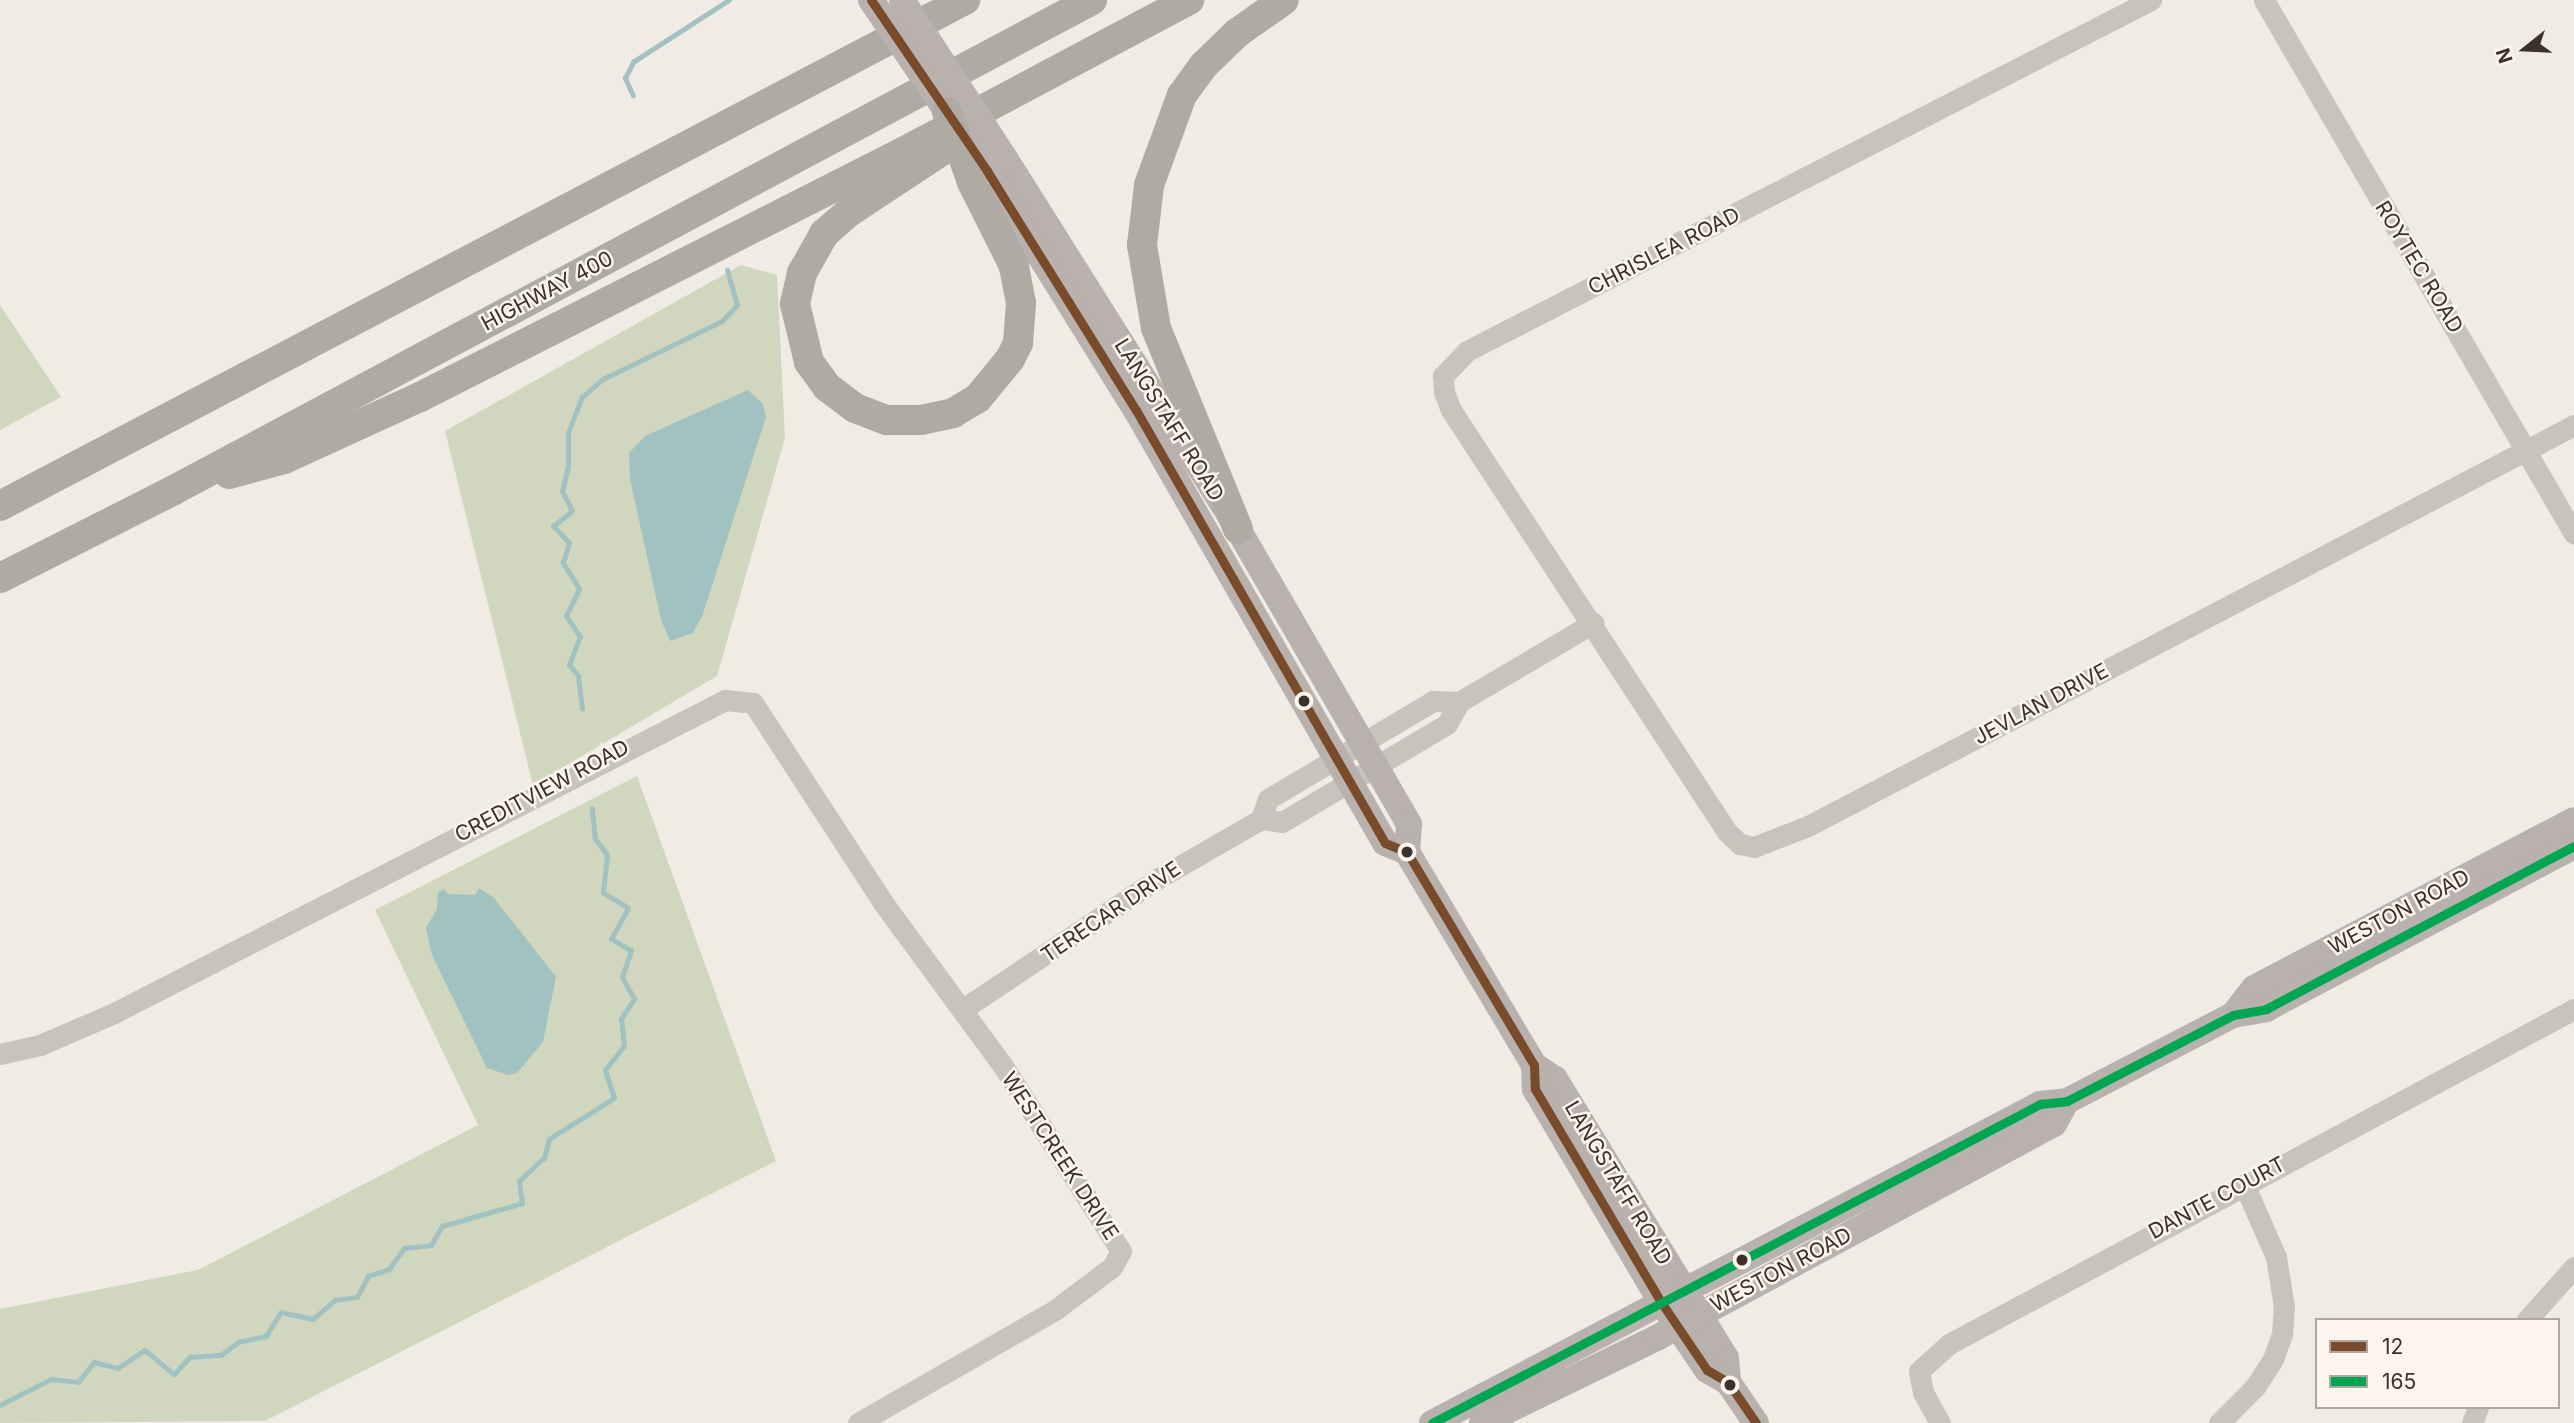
<!DOCTYPE html>
<style>
body{margin:0}
#map{position:relative;width:2574px;height:1423px;overflow:hidden;background:#f0ebe5;font-family:Inter,sans-serif}
div>[style]{position:absolute}
.green>*{inset:0;background:#d1d6bf}
.water>*{inset:0;background:#a1c2c1}
.stream>*{height:4.5px;margin:-2.25px;padding:0 2.25px;transform-origin:2.25px;border-radius:2.25px;background:#a1c2c1}
.minor>*{height:21px;margin:-10.5px;padding:0 10.5px;transform-origin:10.5px;border-radius:10.5px;background:#c9c3be}
.major>*{height:26px;margin:-13px;padding:0 13px;transform-origin:13px;border-radius:13px;background:#b8b1ad}
.highway>*{height:30px;margin:-15px;padding:0 15px;transform-origin:15px;border-radius:15px;background:#afaaa4}
.major-bridge>*{height:26px;margin:-13px;padding:0 13px;transform-origin:13px;border-radius:13px;background:#b8b1ad}
.highway-bridge>*{height:30px;margin:-15px;padding:0 15px;transform-origin:15px;border-radius:15px;background:#afaaa4}
.bus-1>*{height:9px;margin:-4.5px;padding:0 4.5px;transform-origin:4.5px;border-radius:4.5px;background:#7a4b2a}
.bus-2>*{height:9px;margin:-4.5px;padding:0 4.5px;transform-origin:4.5px;border-radius:4.5px;background:#00a651}
.dots>*{width:19px;height:19px;translate:-50% -50%;box-sizing:border-box;border:4px solid #fbf5ee;border-radius:50%}
span{translate:-50% -50%;white-space:nowrap;text-align:center;line-height:1.15;-webkit-text-stroke:5px #fbf5ee;paint-order:stroke}
.street-label{font-size:21px;color:#3b302b}
.legend{position:absolute;left:2315px;top:1318px;width:245px;height:91px;box-sizing:border-box;background:#fbf5ee;border:2px solid #aea6a0;margin:0;padding:9px 12px;list-style:none;font-size:21px;color:#3b302b}
.legend li{display:flex;align-items:center;gap:14px;height:35px}
.legend b{width:35px;border:2px solid #aea6a0}
.north{position:absolute;left:2490px;top:14px;width:70px;height:70px;-webkit-text-stroke:5px #fbf5ee;paint-order:stroke;rotate:252deg;font-size:19px;font-weight:700;line-height:28px;text-align:center;color:#3b302b}
.north::after{content:'';display:block;margin:auto;width:24px;height:32px;background:#3b302b;clip-path:polygon(50% 0,100% 100%,50% 72%,0 100%)}
</style>
<div id="map">
<div class="green">
<i style="clip-path:polygon(741px 265px,777px 275px,785px 438px,717px 676px,533px 785px,445px 431px)"></i>
<i style="clip-path:polygon(0 305px,61px 397px,0 430px)"></i>
<i style="clip-path:polygon(637px 776px,776px 1161px,265px 1421px,0 1423px,0 1309px,198px 1270px,478px 1125px,375px 910px)"></i>
</div>
<div class="water">
<i style="clip-path:polygon(748px 390px,763px 404px,766px 417px,703px 614px,693px 633px,670px 641px,661px 620px,630px 479px,629px 453px,645px 436px)"></i>
<i style="clip-path:polygon(479px 888px,494px 898px,556px 977px,543px 1042px,517px 1073px,508px 1075px,487px 1068px,432px 955px,426px 928px,437px 909px,438px 892px,444px 889px,448px 894px,475px 895px)"></i>
</div>
<div class="stream">
<i style="left:633px;top:96px;width:20px;rotate:-114deg"></i>
<i style="left:625px;top:78px;width:18px;rotate:-63deg"></i>
<i style="left:633px;top:62px;width:114px;rotate:-32.9deg"></i>
<i style="left:582px;top:709px;width:33px;rotate:-97deg"></i>
<i style="left:578px;top:676px;width:14px;rotate:-129deg"></i>
<i style="left:569px;top:665px;width:30px;rotate:-69deg"></i>
<i style="left:580px;top:637px;width:25px;rotate:-124deg"></i>
<i style="left:566px;top:616px;width:30px;rotate:-64deg"></i>
<i style="left:579px;top:589px;width:31px;rotate:-122deg"></i>
<i style="left:563px;top:563px;width:21px;rotate:-73deg"></i>
<i style="left:569px;top:543px;width:23px;rotate:-133deg"></i>
<i style="left:553px;top:526px;width:24px;rotate:-38deg"></i>
<i style="left:572px;top:511px;width:22px;rotate:-117deg"></i>
<i style="left:562px;top:491px;width:25px;rotate:-76deg"></i>
<i style="left:568px;top:467px;width:34px;rotate:-90deg"></i>
<i style="left:568px;top:433px;width:39px;rotate:-69deg"></i>
<i style="left:582px;top:397px;width:28px;rotate:-41deg"></i>
<i style="left:603px;top:379px;width:132px;rotate:-26deg"></i>
<i style="left:722px;top:321px;width:22px;rotate:-47deg"></i>
<i style="left:737px;top:305px;width:36px;rotate:-106deg"></i>
<i style="left:0;top:1405px;width:57px;rotate:-27deg"></i>
<i style="left:51px;top:1379px;width:27px;rotate:6deg"></i>
<i style="left:78px;top:1382px;width:26px;rotate:-51deg"></i>
<i style="left:94px;top:1362px;width:25px;rotate:14deg"></i>
<i style="left:118px;top:1368px;width:32px;rotate:-34deg"></i>
<i style="left:145px;top:1350px;width:38px;rotate:40deg"></i>
<i style="left:174px;top:1374px;width:23px;rotate:-47deg"></i>
<i style="left:190px;top:1357px;width:31px;rotate:-4deg"></i>
<i style="left:221px;top:1355px;width:21px;rotate:-37deg"></i>
<i style="left:238px;top:1342px;width:29px;rotate:-12deg"></i>
<i style="left:266px;top:1336px;width:28px;rotate:-58deg"></i>
<i style="left:281px;top:1312px;width:33px;rotate:12deg"></i>
<i style="left:313px;top:1319px;width:29px;rotate:-41deg"></i>
<i style="left:335px;top:1300px;width:22px;rotate:-8deg"></i>
<i style="left:357px;top:1297px;width:24px;rotate:-62deg"></i>
<i style="left:368px;top:1276px;width:22px;rotate:-18deg"></i>
<i style="left:389px;top:1269px;width:26px;rotate:-54deg"></i>
<i style="left:404px;top:1248px;width:27px;rotate:-6deg"></i>
<i style="left:431px;top:1245px;width:22px;rotate:-60deg"></i>
<i style="left:442px;top:1226px;width:83px;rotate:-16deg"></i>
<i style="left:522px;top:1203px;width:22px;rotate:-98deg"></i>
<i style="left:519px;top:1181px;width:34px;rotate:-43deg"></i>
<i style="left:544px;top:1158px;width:20px;rotate:-75deg"></i>
<i style="left:549px;top:1139px;width:77px;rotate:-32.2deg"></i>
<i style="left:614px;top:1098px;width:29px;rotate:-108deg"></i>
<i style="left:605px;top:1070px;width:31px;rotate:-52deg"></i>
<i style="left:624px;top:1046px;width:27px;rotate:-96deg"></i>
<i style="left:621px;top:1019px;width:24px;rotate:-57deg"></i>
<i style="left:634px;top:999px;width:25px;rotate:-119deg"></i>
<i style="left:622px;top:977px;width:28px;rotate:-71deg"></i>
<i style="left:631px;top:951px;width:23px;rotate:-149deg"></i>
<i style="left:611px;top:939px;width:35px;rotate:-61deg"></i>
<i style="left:628px;top:908px;width:29px;rotate:-149deg"></i>
<i style="left:603px;top:893px;width:38px;rotate:-84deg"></i>
<i style="left:607px;top:855px;width:20px;rotate:-127deg"></i>
<i style="left:595px;top:839px;width:30px;rotate:-96deg"></i>
</div>
<div class="minor">
<i style="left:2151px;top:0;width:769px;rotate:152.84deg"></i>
<i style="left:1467px;top:351px;width:35px;rotate:134deg"></i>
<i style="left:1443px;top:376px;width:16px;rotate:86deg"></i>
<i style="left:1444px;top:392px;width:19px;rotate:69deg"></i>
<i style="left:1451px;top:410px;width:504px;rotate:56.81deg"></i>
<i style="left:1727px;top:832px;width:18px;rotate:43deg"></i>
<i style="left:1740px;top:844px;width:14px;rotate:12deg"></i>
<i style="left:1754px;top:847px;width:58px;rotate:-21.3deg"></i>
<i style="left:1808px;top:826px;width:865px;rotate:-27.63deg"></i>
<i style="left:2264px;top:0;width:617px;rotate:59.86deg"></i>
<i style="left:1261px;top:819px;width:21px;rotate:-71deg"></i>
<i style="left:1268px;top:799px;width:192px;rotate:-30.7deg"></i>
<i style="left:1433px;top:701px;width:26px;rotate:2deg"></i>
<i style="left:963px;top:1009px;width:236px;rotate:-33.8deg"></i>
<i style="left:1159px;top:878px;width:118px;rotate:-30deg"></i>
<i style="left:1261px;top:819px;width:21px;rotate:8deg"></i>
<i style="left:1282px;top:822px;width:192px;rotate:-30.7deg"></i>
<i style="left:1447px;top:724px;width:25px;rotate:-61deg"></i>
<i style="left:1459px;top:702px;width:156px;rotate:-30.5deg"></i>
<i style="left:0;top:1054px;width:41px;rotate:-12.7deg"></i>
<i style="left:40px;top:1045px;width:81px;rotate:-23.4deg"></i>
<i style="left:114px;top:1013px;width:687px;rotate:-27.12deg"></i>
<i style="left:725px;top:700px;width:28px;rotate:6deg"></i>
<i style="left:753px;top:703px;width:240px;rotate:56.9deg"></i>
<i style="left:884px;top:904px;width:201px;rotate:53.7deg"></i>
<i style="left:1003px;top:1066px;width:219px;rotate:57.5deg"></i>
<i style="left:1121px;top:1251px;width:18px;rotate:119deg"></i>
<i style="left:1112px;top:1267px;width:71px;rotate:143deg"></i>
<i style="left:1055px;top:1310px;width:227px;rotate:150.2deg"></i>
<i style="left:2527px;top:1320px;width:71px;rotate:-48.4deg"></i>
<i style="left:1940px;top:1423px;width:35px;rotate:-119deg"></i>
<i style="left:1923px;top:1392px;width:21px;rotate:-101deg"></i>
<i style="left:1919px;top:1371px;width:40px;rotate:-42deg"></i>
<i style="left:1949px;top:1344px;width:709px;rotate:-28.19deg"></i>
<i style="left:2219px;top:1423px;width:51px;rotate:-45deg"></i>
<i style="left:2255px;top:1387px;width:33px;rotate:-57deg"></i>
<i style="left:2273px;top:1359px;width:27px;rotate:-70deg"></i>
<i style="left:2282px;top:1334px;width:27px;rotate:-86deg"></i>
<i style="left:2284px;top:1307px;width:51px;rotate:-99.1deg"></i>
<i style="left:2276px;top:1257px;width:80px;rotate:-113.7deg"></i>
<i style="left:2472px;top:1423px;width:17px;rotate:-69deg"></i>
</div>
<div class="major">
<i style="left:1006px;top:160px;width:436px;rotate:57.8deg"></i>
<i style="left:1238px;top:529px;width:341px;rotate:59.9deg"></i>
<i style="left:1409px;top:824px;width:28px;rotate:94deg"></i>
<i style="left:1407px;top:852px;width:248px;rotate:59.2deg"></i>
<i style="left:1534px;top:1065px;width:25px;rotate:34deg"></i>
<i style="left:1555px;top:1079px;width:327px;rotate:58.5deg"></i>
<i style="left:1726px;top:1358px;width:24px;rotate:85deg"></i>
<i style="left:1728px;top:1382px;width:50px;rotate:55.7deg"></i>
<i style="left:987px;top:171px;width:282px;rotate:58.1deg"></i>
<i style="left:1136px;top:410px;width:499px;rotate:60.1deg"></i>
<i style="left:1385px;top:843px;width:24px;rotate:22deg"></i>
<i style="left:2233px;top:1015px;width:34px;rotate:-52deg"></i>
<i style="left:2254px;top:988px;width:361px;rotate:-27.7deg"></i>
<i style="left:1534px;top:1065px;width:24px;rotate:88deg"></i>
<i style="left:1535px;top:1089px;width:247px;rotate:59.4deg"></i>
<i style="left:1661px;top:1302px;width:82px;rotate:55.9deg"></i>
<i style="left:1707px;top:1370px;width:24px;rotate:30deg"></i>
<i style="left:1432px;top:1423px;width:687px;rotate:-27.68deg"></i>
<i style="left:2040px;top:1104px;width:27px;rotate:-6deg"></i>
<i style="left:2067px;top:1101px;width:187px;rotate:-27.4deg"></i>
<i style="left:2233px;top:1015px;width:34px;rotate:-10deg"></i>
<i style="left:2266px;top:1009px;width:348px;rotate:-27.9deg"></i>
<i style="left:1482px;top:1423px;width:198px;rotate:-26deg"></i>
<i style="left:1660px;top:1336px;width:447px;rotate:-28.3deg"></i>
<i style="left:2054px;top:1124px;width:26px;rotate:-61deg"></i>
</div>
<div class="highway">
<i style="left:946px;top:148px;width:116px;rotate:146.6deg"></i>
<i style="left:849px;top:212px;width:33px;rotate:139deg"></i>
<i style="left:824px;top:234px;width:45px;rotate:119.4deg"></i>
<i style="left:802px;top:273px;width:32px;rotate:103deg"></i>
<i style="left:795px;top:304px;width:60px;rotate:76.4deg"></i>
<i style="left:809px;top:362px;width:31px;rotate:54deg"></i>
<i style="left:827px;top:387px;width:35px;rotate:37deg"></i>
<i style="left:855px;top:408px;width:34px;rotate:21deg"></i>
<i style="left:887px;top:420px;width:34px"></i>
<i style="left:921px;top:420px;width:33px;rotate:-12deg"></i>
<i style="left:953px;top:413px;width:29px;rotate:-31deg"></i>
<i style="left:978px;top:398px;width:50px;rotate:-50.6deg"></i>
<i style="left:1010px;top:359px;width:18px;rotate:-63deg"></i>
<i style="left:1018px;top:343px;width:40px;rotate:-85.7deg"></i>
<i style="left:1021px;top:303px;width:38px;rotate:-101deg"></i>
<i style="left:1014px;top:266px;width:94px;rotate:-116.6deg"></i>
<i style="left:229px;top:474px;width:57px;rotate:-15.3deg"></i>
<i style="left:284px;top:459px;width:149px;rotate:-24.5deg"></i>
<i style="left:420px;top:397px;width:544px;rotate:-26.89deg"></i>
<i style="left:905px;top:151px;width:322px;rotate:-28deg"></i>
<i style="left:0;top:506px;width:1090px;rotate:-27.67deg"></i>
<i style="left:1238px;top:529px;width:217px;rotate:-112.2deg"></i>
<i style="left:1156px;top:328px;width:84px;rotate:-99.6deg"></i>
<i style="left:1142px;top:245px;width:60px;rotate:-83.3deg"></i>
<i style="left:1149px;top:185px;width:96px;rotate:-69.9deg"></i>
<i style="left:1182px;top:95px;width:37px;rotate:-54deg"></i>
<i style="left:1204px;top:65px;width:46px;rotate:-44.1deg"></i>
<i style="left:1237px;top:33px;width:57px;rotate:-35.1deg"></i>
<i style="left:0;top:578px;width:193px;rotate:-26.8deg"></i>
<i style="left:172px;top:491px;width:1043px;rotate:-28.09deg"></i>
</div>
<div class="major-bridge">
<i style="left:871px;top:0;width:207px;rotate:55.8deg"></i>
<i style="left:902px;top:0;width:191px;rotate:57deg"></i>
</div>
<div class="highway-bridge">
<i style="left:947px;top:112px;width:74px;rotate:70.3deg"></i>
</div>
<div class="bus-1">
<i style="left:871px;top:0;width:207px;rotate:55.8deg"></i>
<i style="left:987px;top:171px;width:282px;rotate:58.1deg"></i>
<i style="left:1136px;top:410px;width:499px;rotate:60.1deg"></i>
<i style="left:1385px;top:843px;width:24px;rotate:22deg"></i>
<i style="left:1407px;top:852px;width:248px;rotate:59.2deg"></i>
<i style="left:1534px;top:1065px;width:24px;rotate:88deg"></i>
<i style="left:1535px;top:1089px;width:247px;rotate:59.4deg"></i>
<i style="left:1661px;top:1302px;width:82px;rotate:55.9deg"></i>
<i style="left:1707px;top:1370px;width:24px;rotate:30deg"></i>
<i style="left:1728px;top:1382px;width:50px;rotate:55.7deg"></i>
</div>
<div class="bus-2">
<i style="left:1432px;top:1423px;width:687px;rotate:-27.68deg"></i>
<i style="left:2040px;top:1104px;width:27px;rotate:-6deg"></i>
<i style="left:2067px;top:1101px;width:187px;rotate:-27.4deg"></i>
<i style="left:2233px;top:1015px;width:34px;rotate:-10deg"></i>
<i style="left:2266px;top:1009px;width:348px;rotate:-27.9deg"></i>
</div>
<div class="dots">
<i style="left:1304px;top:701px;background:#3b302b"></i>
<i style="left:1407px;top:852px;background:#3b302b"></i>
<i style="left:1742px;top:1260px;background:#3b302b"></i>
<i style="left:1730px;top:1385px;background:#3b302b"></i>
</div>
<div class="street-label">
<span style="left:1664px;top:251px;rotate:-27deg">CHRISLEA ROAD</span>
<span style="left:2419px;top:267px;rotate:59deg">ROYTEC ROAD</span>
<span style="left:547px;top:291px;rotate:-28deg">HIGHWAY 400</span>
<span style="left:1169px;top:420px;rotate:58deg">LANGSTAFF ROAD</span>
<span style="left:2041px;top:704px;rotate:-28deg">JEVLAN DRIVE</span>
<span style="left:542px;top:791px;rotate:-28deg">CREDITVIEW ROAD</span>
<span style="left:1111px;top:912px;rotate:-34deg">TERECAR DRIVE</span>
<span style="left:2399px;top:912px;rotate:-28deg">WESTON ROAD</span>
<span style="left:1060px;top:1156px;rotate:57deg">WESTCREEK DRIVE</span>
<span style="left:1618px;top:1183px;rotate:59deg">LANGSTAFF ROAD</span>
<span style="left:2217px;top:1198px;rotate:-28deg">DANTE COURT</span>
<span style="left:1781px;top:1270px;rotate:-28deg">WESTON ROAD</span>
</div>
<ul class="legend">
<li><b style="height:9px;background:#7a4b2a"></b>12</li>
<li><b style="height:9px;background:#00a651"></b>165</li>
</ul>
<div class="north">N</div>
</div>
